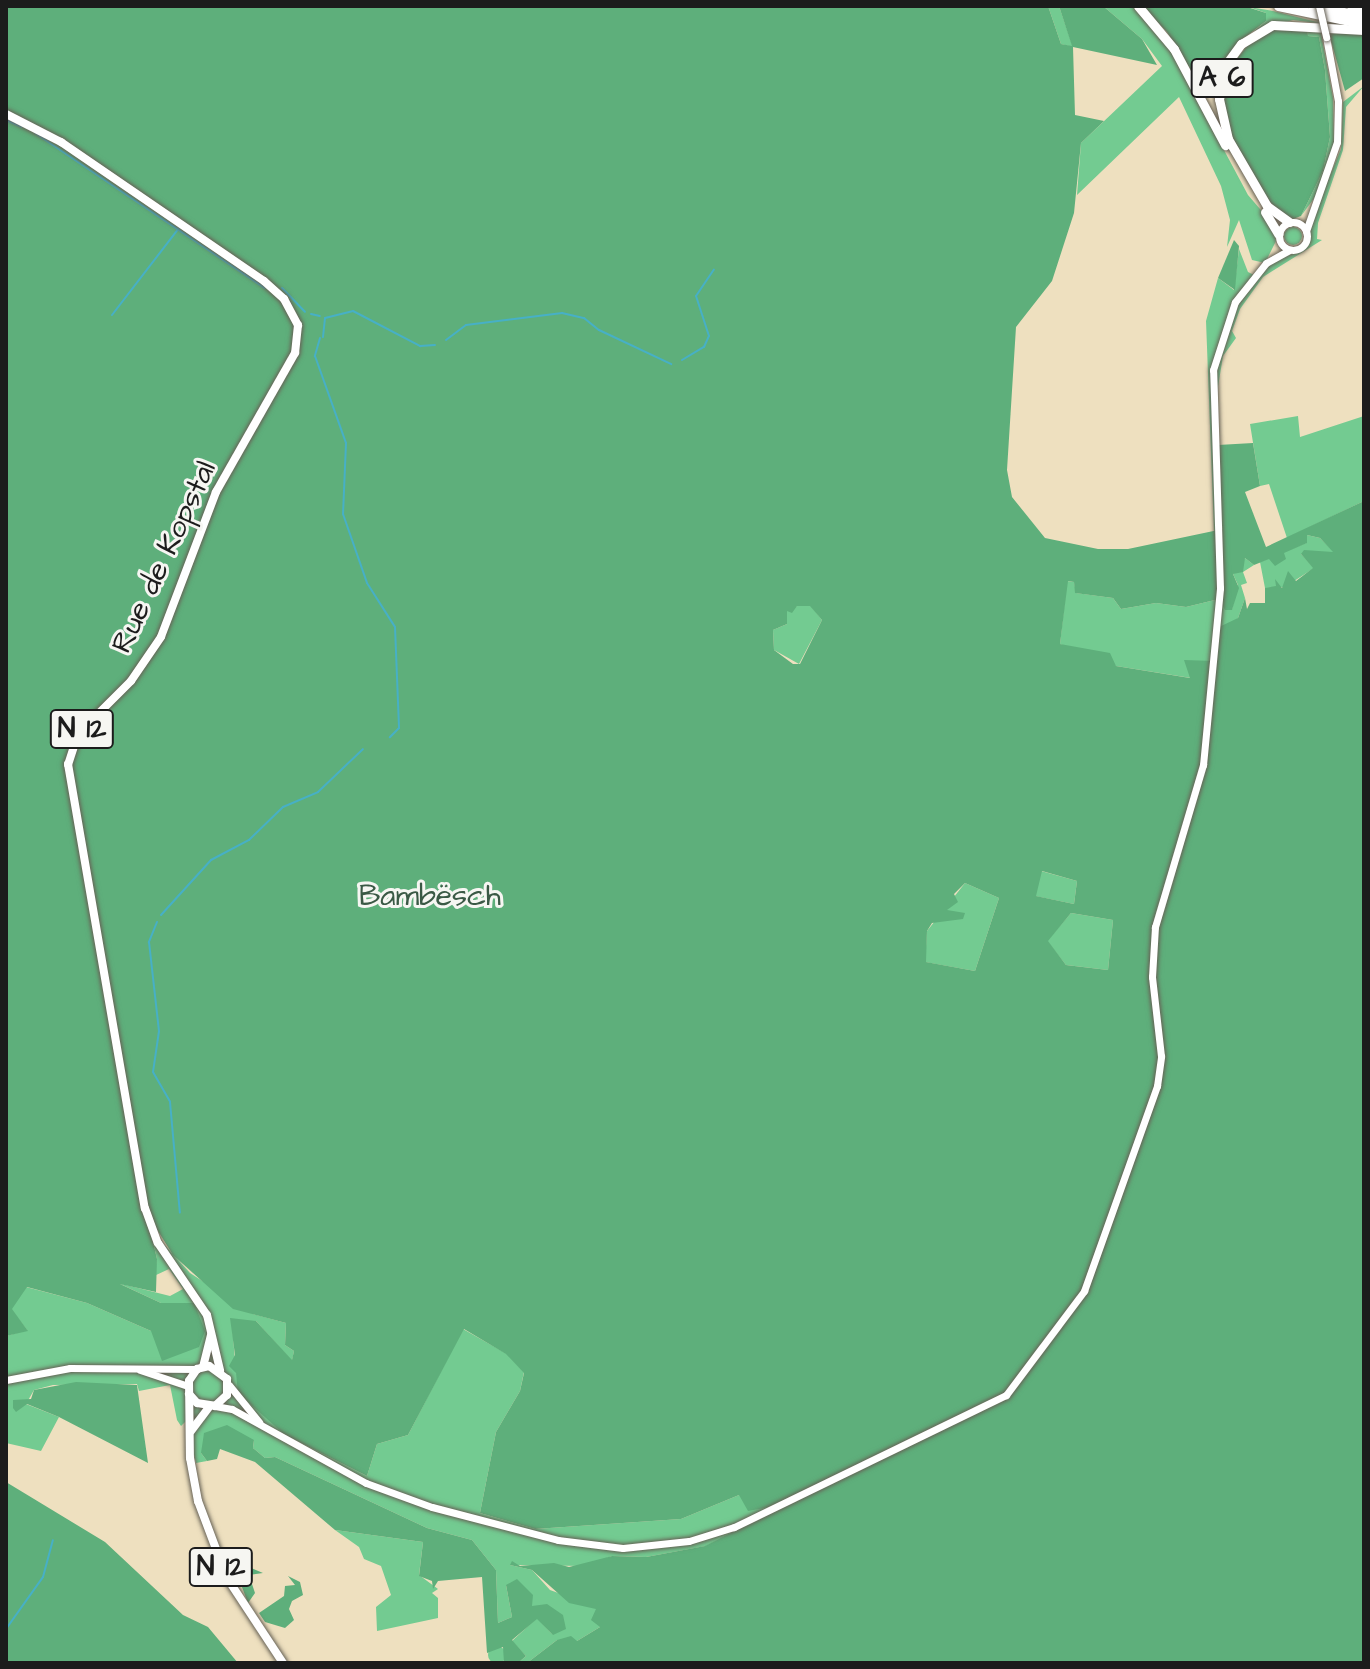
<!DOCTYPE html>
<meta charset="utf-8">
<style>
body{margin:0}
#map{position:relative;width:1370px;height:1669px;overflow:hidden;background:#eee0bf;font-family:"Architects Daughter",sans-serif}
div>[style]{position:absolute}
.green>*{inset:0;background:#73cb91}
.round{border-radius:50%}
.forest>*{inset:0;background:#5eaf7b}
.stream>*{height:2px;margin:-1px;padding:0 1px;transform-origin:1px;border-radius:1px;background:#47b0c6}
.roads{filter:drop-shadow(0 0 2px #666155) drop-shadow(0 0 2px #666155)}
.secondary>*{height:7px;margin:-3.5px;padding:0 3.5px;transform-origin:3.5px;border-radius:3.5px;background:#fff}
.secondary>.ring{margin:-3.5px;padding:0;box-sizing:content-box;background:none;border:7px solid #fff;border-radius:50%}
.primary>*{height:8px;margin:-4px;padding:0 4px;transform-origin:4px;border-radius:4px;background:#fff}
.motorway>*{height:9px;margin:-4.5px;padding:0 4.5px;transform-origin:4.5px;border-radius:4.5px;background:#fff}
.bridges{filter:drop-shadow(0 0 2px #666155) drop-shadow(0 0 2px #666155)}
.secondary-bridge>*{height:7px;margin:-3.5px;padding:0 3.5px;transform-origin:3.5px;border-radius:3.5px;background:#fff}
span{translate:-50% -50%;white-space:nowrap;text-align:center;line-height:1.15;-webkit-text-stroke:6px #f6f6f2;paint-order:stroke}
.shield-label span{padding:2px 6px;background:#f6f6f2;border:2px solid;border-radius:6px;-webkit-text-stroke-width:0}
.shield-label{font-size:28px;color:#1c1c1c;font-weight:700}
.street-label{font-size:30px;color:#1c1c1c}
.park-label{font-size:30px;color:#3a5945}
.frame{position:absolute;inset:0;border:8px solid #1c1c1c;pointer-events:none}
</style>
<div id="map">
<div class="green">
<i style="clip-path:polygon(1048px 6px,1059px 6px,1073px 47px,1061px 44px)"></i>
<i style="clip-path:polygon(1103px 6px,1132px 6px,1171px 51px,1248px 195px,1272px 223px,1276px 241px,1266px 261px,1301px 252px,1308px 244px,1311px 221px,1341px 149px,1343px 102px,1364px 86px,1346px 107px,1343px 150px,1318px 223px,1317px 239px,1322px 240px,1263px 277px,1240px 309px,1232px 331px,1236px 338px,1223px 356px,1216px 399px,1224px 529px,1214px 531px,1206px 321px,1218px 278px,1234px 290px,1239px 249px,1248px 272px,1254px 275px,1265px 263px,1252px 260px,1239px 220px,1227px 247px,1230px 220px,1221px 186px,1179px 97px,1077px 195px,1081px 143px,1162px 66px,1142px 39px)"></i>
<i style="clip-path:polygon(1249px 7px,1273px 11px,1325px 24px,1293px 20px,1254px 31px,1266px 21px,1266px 13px)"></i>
<i style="clip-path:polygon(1307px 26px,1320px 28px,1333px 98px,1334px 144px,1318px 193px,1301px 216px,1323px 171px,1330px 137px,1325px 70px,1319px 37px,1308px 36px)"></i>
<i class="round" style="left:1284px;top:227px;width:18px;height:18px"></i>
<i style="clip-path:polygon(1298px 416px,1300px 437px,1364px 416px,1364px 501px,1287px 538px,1269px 484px,1260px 486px,1250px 424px)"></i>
<i style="clip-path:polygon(1307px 535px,1320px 538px,1334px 552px,1301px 554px,1314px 568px,1285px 587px,1265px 588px,1260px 562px,1306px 543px)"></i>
<i style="clip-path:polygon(1245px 558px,1254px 565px,1243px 572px,1247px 583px,1241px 585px,1245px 598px,1238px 618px,1214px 662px,1191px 678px,1116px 666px,1060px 644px,1067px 581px,1074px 582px,1076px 593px,1113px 598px,1121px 609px,1156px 603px,1186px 607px,1219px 599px,1232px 609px,1238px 585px,1233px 574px)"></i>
<i style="clip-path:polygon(797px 606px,811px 606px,822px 620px,799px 664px,774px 650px,773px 630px,787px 624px,786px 610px)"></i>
<i style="clip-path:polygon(1041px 871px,1077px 881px,1074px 904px,1035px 896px)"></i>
<i style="clip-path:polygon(965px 883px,999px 898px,975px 971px,925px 962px,927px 931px)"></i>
<i style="clip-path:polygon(1071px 913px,1113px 920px,1108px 970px,1066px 965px,1047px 941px)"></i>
<i style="clip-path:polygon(145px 1208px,162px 1242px,190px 1273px,253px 1314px,286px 1323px,285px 1345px,294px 1351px,292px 1361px,256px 1321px,232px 1324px,236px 1373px,285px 1435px,367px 1476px,377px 1444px,408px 1435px,463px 1329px,507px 1354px,524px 1372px,520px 1391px,496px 1432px,480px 1513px,535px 1529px,681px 1519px,739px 1495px,794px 1500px,706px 1546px,646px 1557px,612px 1556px,585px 1566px,510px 1565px,532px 1570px,550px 1590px,597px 1607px,600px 1627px,577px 1641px,557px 1640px,527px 1663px,518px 1663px,526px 1656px,512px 1641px,537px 1618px,553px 1635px,531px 1606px,506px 1585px,512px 1617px,498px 1623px,496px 1570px,472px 1540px,427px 1528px,275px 1457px,265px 1458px,253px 1448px,254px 1440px,201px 1453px,207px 1461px,196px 1463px,186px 1421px,181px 1426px,177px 1420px,170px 1385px,139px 1391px,137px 1384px,53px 1385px,34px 1390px,26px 1404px,59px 1417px,41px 1451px,6px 1443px,6px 1336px,27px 1330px,11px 1309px,26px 1287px,87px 1303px,151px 1331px,180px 1303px,161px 1303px,118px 1283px,170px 1296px,183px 1289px,169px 1269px,154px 1276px,157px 1259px)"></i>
<i style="clip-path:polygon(335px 1530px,423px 1542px,419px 1575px,438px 1589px,432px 1593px,438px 1598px,438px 1618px,377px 1631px,376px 1607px,391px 1595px,381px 1566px,364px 1559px,359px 1547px)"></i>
<i class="round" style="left:488px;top:1646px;width:18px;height:18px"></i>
</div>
<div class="forest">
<i style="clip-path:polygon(evenodd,6px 6px,1048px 6px,1061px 44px,1072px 46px,1059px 6px,1103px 6px,1142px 39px,1157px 65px,1073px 47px,1075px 115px,1104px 121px,1081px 143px,1074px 213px,1052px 281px,1016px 327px,1007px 470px,1012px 497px,1045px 538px,1098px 549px,1128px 549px,1223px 529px,1218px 445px,1253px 443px,1260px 486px,1245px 492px,1266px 547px,1364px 501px,1364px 1663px,527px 1663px,557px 1640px,571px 1636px,577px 1641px,600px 1627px,591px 1620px,596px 1609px,569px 1603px,532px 1570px,510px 1565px,512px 1561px,520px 1566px,554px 1563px,569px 1567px,612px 1556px,646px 1557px,705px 1546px,789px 1503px,748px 1511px,739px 1495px,681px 1519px,535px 1529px,480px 1513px,496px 1432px,520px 1391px,524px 1373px,506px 1354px,464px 1329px,408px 1435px,377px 1444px,367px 1476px,285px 1435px,238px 1393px,236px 1373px,229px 1366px,235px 1355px,230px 1318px,256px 1321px,292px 1360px,294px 1351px,285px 1345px,286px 1323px,233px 1309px,173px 1255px,146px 1212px,157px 1259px,156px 1292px,120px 1284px,161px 1303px,194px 1303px,205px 1331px,199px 1347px,162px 1361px,151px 1331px,87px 1303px,27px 1287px,12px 1309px,28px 1331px,6px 1336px,6px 6px,1307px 535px,1320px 538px,1333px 552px,1304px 550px,1301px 554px,1313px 568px,1296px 581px,1288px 571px,1282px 588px,1275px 579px,1276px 586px,1265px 588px,1265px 603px,1250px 603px,1247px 609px,1245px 598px,1238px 618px,1217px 628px,1214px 661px,1184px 660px,1190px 678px,1116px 666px,1110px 653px,1060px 644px,1068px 581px,1074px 582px,1075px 593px,1113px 598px,1121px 609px,1156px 603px,1186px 607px,1219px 599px,1225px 610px,1232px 610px,1239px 588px,1233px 574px,1243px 572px,1245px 558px,1254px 565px,1269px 559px,1275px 566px,1286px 559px,1284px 553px,1307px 543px,1307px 535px,6px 6px,797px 606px,810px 606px,822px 620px,800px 664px,793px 664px,774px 650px,773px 630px,787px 624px,787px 611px,792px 613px,797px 606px,6px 6px,1042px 871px,1077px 881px,1074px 904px,1036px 896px,1042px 871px,6px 6px,965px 883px,999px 898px,975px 971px,926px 962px,927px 931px,932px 923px,963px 919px,965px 913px,947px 910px,958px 902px,954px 894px,965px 883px,6px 6px,1071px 913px,1113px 920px,1108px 970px,1066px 965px,1048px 941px,1071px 913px)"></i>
<i style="clip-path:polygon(1142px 6px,1244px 6px,1266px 13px,1266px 21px,1239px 42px,1224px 62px,1216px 91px,1208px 97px,1167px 32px)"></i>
<i style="clip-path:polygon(1307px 26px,1308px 36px,1319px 37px,1325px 70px,1330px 137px,1323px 171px,1301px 216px,1293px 219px,1279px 212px,1257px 187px,1231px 138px,1222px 96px,1227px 71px,1252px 40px,1273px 29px)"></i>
<i style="clip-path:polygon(1328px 30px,1364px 35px,1364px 78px,1345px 91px)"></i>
<i style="clip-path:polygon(1234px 240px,1239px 246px,1235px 290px,1218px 278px)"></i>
<i style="clip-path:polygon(76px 1382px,137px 1385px,148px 1463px,59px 1417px,27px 1404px,16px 1412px,13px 1408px,13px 1400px,31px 1399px,34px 1390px)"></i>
<i style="clip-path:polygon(227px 1425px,254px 1440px,253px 1448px,265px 1458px,275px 1457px,427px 1528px,472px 1540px,496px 1570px,498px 1623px,512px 1617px,506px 1585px,517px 1579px,533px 1595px,532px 1606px,547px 1604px,563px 1615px,566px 1629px,553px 1635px,537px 1619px,512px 1640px,526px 1656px,518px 1663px,504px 1663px,503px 1647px,487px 1653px,482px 1577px,438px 1581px,433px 1589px,432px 1581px,419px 1576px,423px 1542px,335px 1530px,255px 1462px,220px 1449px,217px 1459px,207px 1461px,201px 1453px,204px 1433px)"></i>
<i style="clip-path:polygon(6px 1482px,105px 1542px,183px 1615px,208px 1627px,238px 1663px,6px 1663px)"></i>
<i style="clip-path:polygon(251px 1568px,263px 1573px,249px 1575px,255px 1593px,248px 1603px,237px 1574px)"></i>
<i style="clip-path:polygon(288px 1576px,300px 1582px,303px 1595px,292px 1601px,289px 1609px,294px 1620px,285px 1628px,265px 1622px,259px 1613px,284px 1596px,285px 1586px,295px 1585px)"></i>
</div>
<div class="stream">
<i style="left:6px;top:120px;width:17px;rotate:24deg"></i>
<i style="left:35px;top:133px;width:277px;rotate:34deg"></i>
<i style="left:282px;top:288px;width:33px;rotate:46deg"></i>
<i style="left:311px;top:314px;width:9px;rotate:13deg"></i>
<i style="left:112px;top:315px;width:110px;rotate:-52.4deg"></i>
<i style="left:323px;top:337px;width:19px;rotate:-84deg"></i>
<i style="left:325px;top:318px;width:29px;rotate:-14deg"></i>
<i style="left:353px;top:311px;width:76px;rotate:27.6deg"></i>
<i style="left:420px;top:346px;width:15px;rotate:-4deg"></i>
<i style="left:320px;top:338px;width:19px;rotate:106deg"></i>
<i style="left:315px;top:356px;width:92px;rotate:70.4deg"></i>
<i style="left:346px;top:443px;width:71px;rotate:92.4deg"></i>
<i style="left:343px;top:514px;width:73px;rotate:70.8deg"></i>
<i style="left:367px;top:583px;width:52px;rotate:57.5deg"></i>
<i style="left:395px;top:627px;width:101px;rotate:87.7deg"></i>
<i style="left:399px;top:728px;width:13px;rotate:135deg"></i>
<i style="left:446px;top:340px;width:25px;rotate:-37deg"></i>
<i style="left:466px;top:325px;width:97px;rotate:-7.1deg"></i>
<i style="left:562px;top:313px;width:23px;rotate:13deg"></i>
<i style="left:584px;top:318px;width:19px;rotate:39deg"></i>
<i style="left:599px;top:330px;width:80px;rotate:25.3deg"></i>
<i style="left:682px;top:360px;width:26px;rotate:-31deg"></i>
<i style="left:704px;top:347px;width:12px;rotate:-66deg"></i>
<i style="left:709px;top:336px;width:42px;rotate:-108deg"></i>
<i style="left:696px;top:296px;width:32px;rotate:-56deg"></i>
<i style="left:161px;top:915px;width:74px;rotate:-47.7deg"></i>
<i style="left:211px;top:860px;width:43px;rotate:-27.8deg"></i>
<i style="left:249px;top:840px;width:47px;rotate:-44.1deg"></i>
<i style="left:283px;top:807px;width:38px;rotate:-23deg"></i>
<i style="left:318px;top:792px;width:62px;rotate:-43.7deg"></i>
<i style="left:157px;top:922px;width:22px;rotate:112deg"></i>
<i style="left:149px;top:942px;width:90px;rotate:83.6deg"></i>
<i style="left:159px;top:1031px;width:41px;rotate:98.3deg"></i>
<i style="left:153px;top:1072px;width:34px;rotate:60deg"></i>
<i style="left:170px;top:1102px;width:111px;rotate:84.9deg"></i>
<i style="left:6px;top:1629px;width:64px;rotate:-54.6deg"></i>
<i style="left:43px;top:1577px;width:38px;rotate:-75deg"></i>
</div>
<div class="roads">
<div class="secondary">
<i class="ring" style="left:1279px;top:222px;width:21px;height:21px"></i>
<i style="left:1306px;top:231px;width:94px;rotate:-70.8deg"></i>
<i style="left:1337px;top:142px;width:41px;rotate:-88.6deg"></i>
<i style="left:1338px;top:101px;width:65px;rotate:-100.6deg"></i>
<i style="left:140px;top:1370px;width:51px;rotate:18.4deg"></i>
<i style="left:6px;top:1380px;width:65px;rotate:-10.6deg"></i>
<i style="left:70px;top:1368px;width:127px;rotate:0.5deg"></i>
<i style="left:229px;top:1385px;width:48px;rotate:51deg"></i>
<i style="left:215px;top:1406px;width:17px;rotate:10deg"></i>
<i style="left:232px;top:1409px;width:153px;rotate:28.9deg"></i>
<i style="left:366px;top:1483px;width:70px;rotate:20deg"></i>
<i style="left:432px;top:1507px;width:130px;rotate:14.7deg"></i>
<i style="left:558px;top:1540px;width:65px;rotate:7deg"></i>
<i style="left:623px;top:1548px;width:66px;rotate:-6.1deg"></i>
<i style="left:689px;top:1541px;width:47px;rotate:-17.3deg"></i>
<i style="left:734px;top:1527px;width:302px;rotate:-25.9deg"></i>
<i style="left:1006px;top:1395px;width:130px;rotate:-53.1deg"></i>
<i style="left:1084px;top:1291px;width:218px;rotate:-70.4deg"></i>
<i style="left:1157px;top:1086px;width:30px;rotate:-82deg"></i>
<i style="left:1161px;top:1056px;width:80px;rotate:-96.5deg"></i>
<i style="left:1152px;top:977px;width:50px;rotate:-86.6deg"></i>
<i style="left:1155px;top:927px;width:169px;rotate:-73.5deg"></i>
<i style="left:1203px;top:765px;width:178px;rotate:-84.5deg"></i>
<i style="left:1220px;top:588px;width:218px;rotate:-91.8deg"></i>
<i style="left:1213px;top:370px;width:71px;rotate:-72.1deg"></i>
<i style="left:1235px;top:302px;width:50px;rotate:-51.5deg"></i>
<i style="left:1266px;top:263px;width:26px;rotate:-29deg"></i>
</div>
<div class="primary">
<i style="left:6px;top:114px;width:62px;rotate:27deg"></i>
<i style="left:61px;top:142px;width:246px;rotate:34.4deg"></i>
<i style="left:264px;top:281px;width:27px;rotate:42deg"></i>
<i style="left:284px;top:299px;width:30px;rotate:62deg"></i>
<i style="left:298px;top:325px;width:28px;rotate:96deg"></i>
<i style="left:295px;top:353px;width:160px;rotate:119.6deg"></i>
<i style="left:216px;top:492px;width:155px;rotate:110.8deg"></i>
<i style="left:161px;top:637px;width:53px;rotate:124.3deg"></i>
<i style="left:131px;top:681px;width:75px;rotate:135deg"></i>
<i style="left:78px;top:734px;width:32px;rotate:108deg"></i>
<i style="left:68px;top:764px;width:451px;rotate:80.2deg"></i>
<i style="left:145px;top:1208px;width:37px;rotate:70deg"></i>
<i style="left:158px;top:1243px;width:87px;rotate:55.8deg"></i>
<i style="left:207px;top:1315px;width:57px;rotate:76.7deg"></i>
<i style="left:203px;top:1367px;width:33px;rotate:-76deg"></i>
<i style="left:189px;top:1394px;width:12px;rotate:48deg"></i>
<i style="left:197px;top:1403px;width:18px;rotate:9deg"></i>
<i style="left:215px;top:1406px;width:16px;rotate:-43deg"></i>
<i style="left:227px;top:1395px;width:16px;rotate:-90deg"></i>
<i style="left:227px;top:1379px;width:22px;rotate:-144deg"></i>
<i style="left:209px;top:1366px;width:12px;rotate:166deg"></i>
<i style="left:197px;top:1369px;width:14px;rotate:124deg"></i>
<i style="left:189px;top:1381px;width:77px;rotate:89.3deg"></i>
<i style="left:190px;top:1458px;width:44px;rotate:79.5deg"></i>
<i style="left:198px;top:1501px;width:82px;rotate:69.4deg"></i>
<i style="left:227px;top:1578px;width:102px;rotate:56.6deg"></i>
<i style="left:191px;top:1431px;width:30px;rotate:-53deg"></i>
</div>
<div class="motorway">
<i style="left:1138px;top:6px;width:56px;rotate:50.1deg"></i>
<i style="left:1174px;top:49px;width:109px;rotate:62deg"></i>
<i style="left:1278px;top:6px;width:88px;rotate:11.8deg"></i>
<i style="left:1312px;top:6px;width:53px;rotate:10.9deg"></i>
<i style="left:1351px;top:6px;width:13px;rotate:13deg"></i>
<i style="left:1265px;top:212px;width:26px;rotate:59deg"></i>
<i style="left:1289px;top:222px;width:27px;rotate:-144deg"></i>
<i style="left:1267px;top:206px;width:78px;rotate:-120.2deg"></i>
<i style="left:1228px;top:139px;width:41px;rotate:-102.7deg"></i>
<i style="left:1219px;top:99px;width:37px;rotate:-77deg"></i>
<i style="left:1227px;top:63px;width:24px;rotate:-54deg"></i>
<i style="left:1241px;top:44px;width:37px;rotate:-31deg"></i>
<i style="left:1273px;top:25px;width:91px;rotate:3.1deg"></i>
</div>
</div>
<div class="bridges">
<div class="secondary-bridge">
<i style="left:1319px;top:6px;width:32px;rotate:77deg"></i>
</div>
</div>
<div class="shield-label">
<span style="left:1222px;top:78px">A 6</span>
<span style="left:82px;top:729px">N 12</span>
<span style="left:221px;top:1567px">N 12</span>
</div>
<div class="street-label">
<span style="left:164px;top:557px;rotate:-65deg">Rue de Kopstal</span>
</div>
<div class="park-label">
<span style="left:430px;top:896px">Bambësch</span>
</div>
<div class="frame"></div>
</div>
